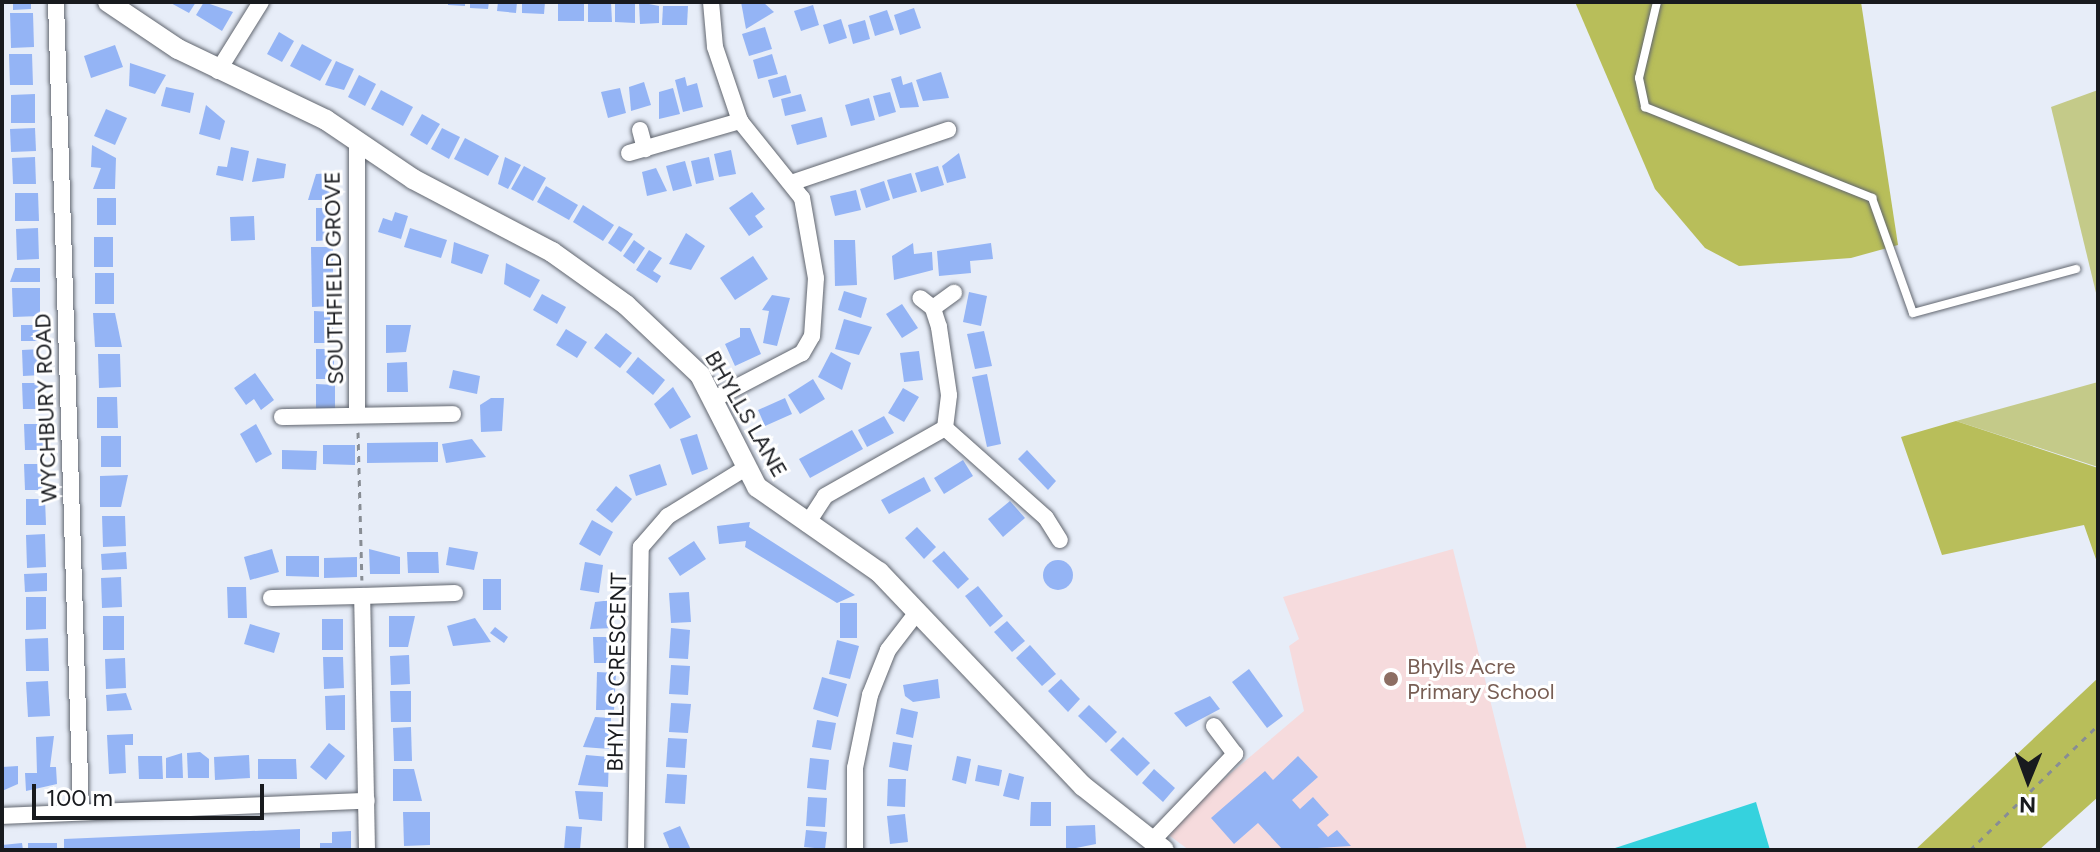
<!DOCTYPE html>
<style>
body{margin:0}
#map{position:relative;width:2100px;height:852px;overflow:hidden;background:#e7edf8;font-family:Figtree,sans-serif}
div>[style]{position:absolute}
.education>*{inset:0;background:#f6dbdd}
.green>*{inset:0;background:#c4ca89}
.forest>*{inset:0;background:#b8be5a}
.water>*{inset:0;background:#35d2de}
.building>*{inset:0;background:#94b4f5}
.round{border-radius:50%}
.path>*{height:3px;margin-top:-1.5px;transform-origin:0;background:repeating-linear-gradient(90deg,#888d94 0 6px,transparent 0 12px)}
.roads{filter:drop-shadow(0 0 2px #61666f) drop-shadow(0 0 2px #61666f)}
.service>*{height:8px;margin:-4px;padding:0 4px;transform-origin:4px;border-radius:4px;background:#fff}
.minor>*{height:16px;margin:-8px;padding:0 8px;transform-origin:8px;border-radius:8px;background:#fff}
.tertiary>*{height:20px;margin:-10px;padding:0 10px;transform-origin:10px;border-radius:10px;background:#fff}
.dots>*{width:22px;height:22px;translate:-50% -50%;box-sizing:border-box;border:4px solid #fff;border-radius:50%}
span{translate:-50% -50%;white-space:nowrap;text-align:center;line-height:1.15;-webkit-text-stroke:6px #fff;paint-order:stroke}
.street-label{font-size:22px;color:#181a1e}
.education-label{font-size:22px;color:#785e54}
.left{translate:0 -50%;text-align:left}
.frame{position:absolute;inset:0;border:4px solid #181a1e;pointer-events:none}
.north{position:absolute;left:1988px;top:740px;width:80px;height:80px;-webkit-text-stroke:6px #fff;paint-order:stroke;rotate:181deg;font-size:22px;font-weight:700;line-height:32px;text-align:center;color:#181a1e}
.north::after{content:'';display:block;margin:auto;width:28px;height:36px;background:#181a1e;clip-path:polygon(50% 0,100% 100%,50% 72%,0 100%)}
.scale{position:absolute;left:32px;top:784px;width:232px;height:36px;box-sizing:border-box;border:4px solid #181a1e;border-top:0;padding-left:10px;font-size:24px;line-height:28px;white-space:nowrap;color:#181a1e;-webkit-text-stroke:6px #fff;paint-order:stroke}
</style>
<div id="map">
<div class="education">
<i style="clip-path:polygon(1453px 549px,1527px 850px,1189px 850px,1170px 836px,1172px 823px,1304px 711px,1289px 646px,1299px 639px,1283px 597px)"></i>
</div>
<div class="green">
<i style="clip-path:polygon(2098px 90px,2098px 301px,2051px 107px)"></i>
<i style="clip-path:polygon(2098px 382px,2098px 467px,1956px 421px)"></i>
</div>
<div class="forest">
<i style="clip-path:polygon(1575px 2px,1861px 2px,1898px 245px,1851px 258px,1739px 266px,1705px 248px,1655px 189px)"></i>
<i style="clip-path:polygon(1956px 421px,2098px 468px,2098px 565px,2084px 525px,1942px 555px,1901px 437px)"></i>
<i style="clip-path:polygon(2098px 678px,2098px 797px,2039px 850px,1915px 850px)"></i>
</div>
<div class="water">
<i style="clip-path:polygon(1756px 802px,1770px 850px,1609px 850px)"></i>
</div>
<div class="building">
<i style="clip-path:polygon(13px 2px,31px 2px,31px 9px,13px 10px)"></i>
<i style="clip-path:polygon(169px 2px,196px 2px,189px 13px)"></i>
<i style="clip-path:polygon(204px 2px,233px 12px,222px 31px,196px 15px)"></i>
<i style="clip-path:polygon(448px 2px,465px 2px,465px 6px,448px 5px)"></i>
<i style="clip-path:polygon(470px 2px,489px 2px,488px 9px,470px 8px)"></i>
<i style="clip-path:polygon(498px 2px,517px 2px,516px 13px,497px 11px)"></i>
<i style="clip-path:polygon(522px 2px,545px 2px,544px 14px,522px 13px)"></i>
<i style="clip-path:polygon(558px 2px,584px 2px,584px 21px,558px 21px)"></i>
<i style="clip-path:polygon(588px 2px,611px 2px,612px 22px,588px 22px)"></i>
<i style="clip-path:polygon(615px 2px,635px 2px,635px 23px,615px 22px)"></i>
<i style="clip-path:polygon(639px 2px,659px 6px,659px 23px,640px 24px)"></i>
<i style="clip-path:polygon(741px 2px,763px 2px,774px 12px,746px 29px)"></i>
<i style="clip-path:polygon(813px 5px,819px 25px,801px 31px,794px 11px)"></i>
<i style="clip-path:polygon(663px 6px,688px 6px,687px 25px,662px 25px)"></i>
<i style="clip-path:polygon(914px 8px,921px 28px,900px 35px,894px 15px)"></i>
<i style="clip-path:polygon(887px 10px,894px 30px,875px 36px,869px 16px)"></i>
<i style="clip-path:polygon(10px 13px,33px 13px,34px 47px,11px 48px)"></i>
<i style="clip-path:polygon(841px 19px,847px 38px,829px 44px,823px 25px)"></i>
<i style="clip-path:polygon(865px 20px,870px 39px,853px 44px,848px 25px)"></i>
<i style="clip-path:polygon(765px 27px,772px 49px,749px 56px,742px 34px)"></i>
<i style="clip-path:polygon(279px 32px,294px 41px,282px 62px,267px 54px)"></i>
<i style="clip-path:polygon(302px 44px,332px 60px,320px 81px,290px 66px)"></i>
<i style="clip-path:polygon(115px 45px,123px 67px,91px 78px,84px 56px)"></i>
<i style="clip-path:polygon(9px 54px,32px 54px,33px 85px,10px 85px)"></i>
<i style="clip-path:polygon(772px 54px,778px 74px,758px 79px,753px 60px)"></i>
<i style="clip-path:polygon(336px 61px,354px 69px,344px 90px,325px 85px)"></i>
<i style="clip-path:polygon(130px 63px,166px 75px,155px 94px,129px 86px)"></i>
<i style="clip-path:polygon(941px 72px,949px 98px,923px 101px,916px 80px)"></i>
<i style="clip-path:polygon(359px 75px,376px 84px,365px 106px,348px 97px)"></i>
<i style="clip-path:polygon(786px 75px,791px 93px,773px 98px,768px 80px)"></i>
<i style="clip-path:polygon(901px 76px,903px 85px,912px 82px,919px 107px,900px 108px,891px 79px)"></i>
<i style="clip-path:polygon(685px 77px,687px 86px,697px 83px,703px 107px,683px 112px,675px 80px)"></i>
<i style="clip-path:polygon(644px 82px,651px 105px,631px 111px,629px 87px)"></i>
<i style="clip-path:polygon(166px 87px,194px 93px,190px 113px,161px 106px)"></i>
<i style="clip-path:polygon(620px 88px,626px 113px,608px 118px,601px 92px)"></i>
<i style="clip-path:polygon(673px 88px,680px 114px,659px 119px,659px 92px)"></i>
<i style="clip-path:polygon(381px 90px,413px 107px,403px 126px,371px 109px)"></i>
<i style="clip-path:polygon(890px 92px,896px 112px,879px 117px,873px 96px)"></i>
<i style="clip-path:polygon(35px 94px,35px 123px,11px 123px,11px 95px)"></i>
<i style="clip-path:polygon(801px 94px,806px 111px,785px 116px,781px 99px)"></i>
<i style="clip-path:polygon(869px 98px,875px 120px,851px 126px,845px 105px)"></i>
<i style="clip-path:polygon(206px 105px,225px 121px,220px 140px,199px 134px)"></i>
<i style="clip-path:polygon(106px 109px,127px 118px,115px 145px,94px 136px)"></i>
<i style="clip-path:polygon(422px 114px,440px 124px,427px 145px,410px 135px)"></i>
<i style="clip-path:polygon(822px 117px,827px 137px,797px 145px,791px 125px)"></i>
<i style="clip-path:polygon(35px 128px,36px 151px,11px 152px,10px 129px)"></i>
<i style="clip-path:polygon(442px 128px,460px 137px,449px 159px,431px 149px)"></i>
<i style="clip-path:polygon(465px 138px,499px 156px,488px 176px,454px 159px)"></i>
<i style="clip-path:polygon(92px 145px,116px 158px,115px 189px,93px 189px,101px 168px,91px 167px)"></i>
<i style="clip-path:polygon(231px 147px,249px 151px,243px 181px,216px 175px,218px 166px,227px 167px)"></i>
<i style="clip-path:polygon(731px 150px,736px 174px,719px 177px,714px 154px)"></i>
<i style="clip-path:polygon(959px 153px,966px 178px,947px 183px,942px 166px)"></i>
<i style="clip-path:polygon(35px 157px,36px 184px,13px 184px,12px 158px)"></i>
<i style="clip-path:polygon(505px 157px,521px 165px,508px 189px,498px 184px)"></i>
<i style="clip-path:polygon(709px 157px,714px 180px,696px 184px,691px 161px)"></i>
<i style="clip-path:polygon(257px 158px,286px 164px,284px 178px,252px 182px)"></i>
<i style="clip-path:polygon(685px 161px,692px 186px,673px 191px,666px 166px)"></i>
<i style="clip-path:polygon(524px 166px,546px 178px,533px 201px,511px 189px)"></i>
<i style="clip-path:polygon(938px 166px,944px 185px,921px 192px,915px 173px)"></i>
<i style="clip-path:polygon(656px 168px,667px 191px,647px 196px,642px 172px)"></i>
<i style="clip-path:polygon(332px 173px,332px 200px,308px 200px,316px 174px)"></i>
<i style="clip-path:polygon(911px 173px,917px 192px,893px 199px,887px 180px)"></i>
<i style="clip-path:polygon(884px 181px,890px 200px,866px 208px,860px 189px)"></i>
<i style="clip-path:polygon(546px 186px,578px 205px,569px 220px,537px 202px)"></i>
<i style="clip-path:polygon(856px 190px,861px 210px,835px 216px,830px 196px)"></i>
<i style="clip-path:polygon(752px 192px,765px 209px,755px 216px,763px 227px,749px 236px,729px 208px)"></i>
<i style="clip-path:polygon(15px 193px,38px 193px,39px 221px,15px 221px)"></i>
<i style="clip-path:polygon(97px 198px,116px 198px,116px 225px,97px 225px)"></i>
<i style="clip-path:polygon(583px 205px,614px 225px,603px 241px,573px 222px)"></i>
<i style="clip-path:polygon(316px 208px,328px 208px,329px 219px,336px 219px,330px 240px,316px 241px)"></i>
<i style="clip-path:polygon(395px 212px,408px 216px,401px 239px,378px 232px,383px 218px,392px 221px)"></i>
<i style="clip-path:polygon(254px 216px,255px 240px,231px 241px,230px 217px)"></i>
<i style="clip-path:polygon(619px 226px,633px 234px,621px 252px,608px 243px)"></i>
<i style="clip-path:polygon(38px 228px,39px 259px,17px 260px,16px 229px)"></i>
<i style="clip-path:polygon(410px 228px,447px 240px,441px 258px,404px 247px)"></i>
<i style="clip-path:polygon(686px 233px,705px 246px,691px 270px,669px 264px)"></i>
<i style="clip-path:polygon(94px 237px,113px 237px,113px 267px,94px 267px)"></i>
<i style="clip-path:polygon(634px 240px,645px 248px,634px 264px,623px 256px)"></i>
<i style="clip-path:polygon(834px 240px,855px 240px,857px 285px,835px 286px)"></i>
<i style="clip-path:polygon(454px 242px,489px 255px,482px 274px,451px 263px)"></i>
<i style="clip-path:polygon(913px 243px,914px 254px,932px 252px,933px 270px,894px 280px,892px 256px)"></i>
<i style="clip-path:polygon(991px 243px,993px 259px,970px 261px,971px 273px,939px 276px,937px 251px)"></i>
<i style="clip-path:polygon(311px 247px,333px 247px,333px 306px,312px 307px)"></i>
<i style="clip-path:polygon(649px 250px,662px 258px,653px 271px,661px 276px,657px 283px,636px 270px)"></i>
<i style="clip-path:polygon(753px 256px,768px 279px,735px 300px,720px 278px)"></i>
<i style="clip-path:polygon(506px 263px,540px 280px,530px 298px,504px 284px)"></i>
<i style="clip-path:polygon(15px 268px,40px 268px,40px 282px,10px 282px)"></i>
<i style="clip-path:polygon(95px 273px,114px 273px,114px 304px,95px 304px)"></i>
<i style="clip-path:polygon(12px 288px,40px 288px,40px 316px,13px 317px)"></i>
<i style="clip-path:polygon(844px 291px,867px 298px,861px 318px,838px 310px)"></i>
<i style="clip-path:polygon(969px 292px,987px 296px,981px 326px,963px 322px)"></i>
<i style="clip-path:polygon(542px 294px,566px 307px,557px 324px,533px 310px)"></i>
<i style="clip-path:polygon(772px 295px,790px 298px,777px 346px,763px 343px,769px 311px,762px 310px)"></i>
<i style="clip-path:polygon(902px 304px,918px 328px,902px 338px,886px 314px)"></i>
<i style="clip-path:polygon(314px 311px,333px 312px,333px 343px,314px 343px)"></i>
<i style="clip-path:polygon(93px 313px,115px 313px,122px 347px,95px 347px)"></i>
<i style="clip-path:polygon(844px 319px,872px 327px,859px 355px,835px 349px)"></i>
<i style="clip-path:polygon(21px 325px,42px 325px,42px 341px,21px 341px)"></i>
<i style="clip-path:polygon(386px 325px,411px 325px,406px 352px,386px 353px)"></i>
<i style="clip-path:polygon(740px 328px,750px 328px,761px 354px,735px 366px,725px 344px,740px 337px)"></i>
<i style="clip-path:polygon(566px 329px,587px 342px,577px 358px,556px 345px)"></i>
<i style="clip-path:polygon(984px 331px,992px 366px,975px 369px,967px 334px)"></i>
<i style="clip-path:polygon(606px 333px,632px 353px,620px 368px,594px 348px)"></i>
<i style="clip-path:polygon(41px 349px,42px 375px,23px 376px,22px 350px)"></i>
<i style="clip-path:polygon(316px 349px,334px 349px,334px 379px,316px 379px)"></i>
<i style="clip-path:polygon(919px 351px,923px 380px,904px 382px,900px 353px)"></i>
<i style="clip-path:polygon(831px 352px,851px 363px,842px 390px,818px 377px)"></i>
<i style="clip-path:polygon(98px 354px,120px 354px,121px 387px,99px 388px)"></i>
<i style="clip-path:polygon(638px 357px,665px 380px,653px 395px,626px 372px)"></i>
<i style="clip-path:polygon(407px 362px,408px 392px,387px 392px,387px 363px)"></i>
<i style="clip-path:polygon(453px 370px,480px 376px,477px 394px,449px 388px)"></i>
<i style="clip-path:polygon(255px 373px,274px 400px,261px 410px,254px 399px,246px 405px,234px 388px)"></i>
<i style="clip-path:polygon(987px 374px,1001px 444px,987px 447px,972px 377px)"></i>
<i style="clip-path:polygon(813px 379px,825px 399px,800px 414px,788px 395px)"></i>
<i style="clip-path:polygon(22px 383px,42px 383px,42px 409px,23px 409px)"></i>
<i style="clip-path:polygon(316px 384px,335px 385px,335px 409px,316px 409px)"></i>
<i style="clip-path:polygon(673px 387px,691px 417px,670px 429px,654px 404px)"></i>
<i style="clip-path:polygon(903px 388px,919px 397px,904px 422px,888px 413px)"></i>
<i style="clip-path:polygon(97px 397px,117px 397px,118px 428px,97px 428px)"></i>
<i style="clip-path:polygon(491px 398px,504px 398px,502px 431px,481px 432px,480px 405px)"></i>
<i style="clip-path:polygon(785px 398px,792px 414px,765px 426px,758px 410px)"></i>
<i style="clip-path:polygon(884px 416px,894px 433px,867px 447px,858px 430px)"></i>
<i style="clip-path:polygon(24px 424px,43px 424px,44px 450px,25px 450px)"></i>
<i style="clip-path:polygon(256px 424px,272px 454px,256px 463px,240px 434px)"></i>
<i style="clip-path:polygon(852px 430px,863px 449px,810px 478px,799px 459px)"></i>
<i style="clip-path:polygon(697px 434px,708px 469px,692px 475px,680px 439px)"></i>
<i style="clip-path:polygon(101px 436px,121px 436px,121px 467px,101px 467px)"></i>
<i style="clip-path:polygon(472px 439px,486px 457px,446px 463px,442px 444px)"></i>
<i style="clip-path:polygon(438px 442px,438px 462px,367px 463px,367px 443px)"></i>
<i style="clip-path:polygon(323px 445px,355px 445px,355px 465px,323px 464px)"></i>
<i style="clip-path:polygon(282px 450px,317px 451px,316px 470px,282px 469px)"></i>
<i style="clip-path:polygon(1027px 450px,1056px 481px,1048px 490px,1018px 459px)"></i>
<i style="clip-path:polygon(963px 460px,973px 476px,944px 494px,934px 478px)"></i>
<i style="clip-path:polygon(24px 464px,43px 464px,44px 490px,25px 490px)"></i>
<i style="clip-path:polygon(660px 464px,667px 485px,636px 496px,629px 475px)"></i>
<i style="clip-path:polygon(128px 475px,121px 507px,100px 507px,100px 476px)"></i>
<i style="clip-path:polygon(924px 477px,931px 491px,889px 514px,881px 500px)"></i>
<i style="clip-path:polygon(616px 486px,632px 499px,612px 523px,596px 510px)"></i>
<i style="clip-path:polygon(26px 499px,45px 499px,46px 525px,26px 525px)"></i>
<i style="clip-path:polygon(1010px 501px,1025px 518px,1003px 537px,988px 519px)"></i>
<i style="clip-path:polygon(102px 516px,125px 516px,126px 546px,103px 547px)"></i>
<i style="clip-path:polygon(592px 520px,613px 532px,600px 556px,579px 544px)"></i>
<i style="clip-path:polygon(750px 522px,749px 527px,855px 595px,837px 603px,745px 547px,746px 541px,719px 544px,717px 526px)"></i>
<i style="clip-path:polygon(917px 527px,936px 547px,924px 559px,905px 538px)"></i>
<i style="clip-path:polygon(45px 534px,46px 567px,27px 568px,26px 535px)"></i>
<i style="clip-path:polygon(694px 541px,706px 559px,680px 576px,668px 558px)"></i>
<i style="clip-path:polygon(449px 547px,478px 552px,474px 570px,446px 565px)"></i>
<i style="clip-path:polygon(272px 549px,279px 572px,250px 580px,244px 557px)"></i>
<i style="clip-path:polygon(369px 549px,400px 557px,400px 574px,370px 574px)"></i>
<i style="clip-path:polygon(944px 551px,969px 579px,958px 589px,932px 561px)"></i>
<i style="clip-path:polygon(126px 552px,127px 569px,102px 570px,101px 554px)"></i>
<i style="clip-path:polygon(407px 552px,438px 552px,439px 573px,408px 573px)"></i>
<i style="clip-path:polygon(286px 556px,319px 556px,319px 577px,286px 576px)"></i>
<i style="clip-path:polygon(357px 557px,357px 577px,324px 578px,324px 558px)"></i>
<i class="round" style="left:1043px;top:560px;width:30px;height:30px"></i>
<i style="clip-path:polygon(585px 562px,603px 565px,599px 593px,580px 590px)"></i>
<i style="clip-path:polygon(47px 573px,47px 591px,25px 592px,24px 574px)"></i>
<i style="clip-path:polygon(121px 577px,122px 607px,102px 608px,101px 578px)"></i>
<i style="clip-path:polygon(483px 579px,501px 579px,501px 610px,483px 610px)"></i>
<i style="clip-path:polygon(978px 586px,1003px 616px,990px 627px,965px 596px)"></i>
<i style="clip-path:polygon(227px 587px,246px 587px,247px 618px,228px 618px)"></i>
<i style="clip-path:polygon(689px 592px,691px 622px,671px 623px,669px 593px)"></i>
<i style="clip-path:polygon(26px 597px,46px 597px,46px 629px,26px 630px)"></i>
<i style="clip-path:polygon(612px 600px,614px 628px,590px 629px,595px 602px)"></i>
<i style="clip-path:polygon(840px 603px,857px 603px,857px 638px,840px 638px)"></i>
<i style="clip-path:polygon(103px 616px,124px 616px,124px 650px,103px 650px)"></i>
<i style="clip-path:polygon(389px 616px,415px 616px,408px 647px,389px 647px)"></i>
<i style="clip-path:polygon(475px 618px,491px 642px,453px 646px,447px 626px)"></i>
<i style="clip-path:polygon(322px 619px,343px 619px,343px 650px,322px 650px)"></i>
<i style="clip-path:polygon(1007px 621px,1025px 641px,1012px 652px,994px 632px)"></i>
<i style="clip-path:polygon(250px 624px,280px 633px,274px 653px,244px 644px)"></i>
<i style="clip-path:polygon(495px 627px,508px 637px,504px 643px,490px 633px)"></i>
<i style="clip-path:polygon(671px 628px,690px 630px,688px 659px,669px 658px)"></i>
<i style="clip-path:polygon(593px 637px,616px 637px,616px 663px,594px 663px)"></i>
<i style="clip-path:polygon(48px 638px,49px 671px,26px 671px,25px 639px)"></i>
<i style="clip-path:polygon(837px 640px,859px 646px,850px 679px,829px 674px)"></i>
<i style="clip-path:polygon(1030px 645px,1056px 674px,1042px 686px,1016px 658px)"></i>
<i style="clip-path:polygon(409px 655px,410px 684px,391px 685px,390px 656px)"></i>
<i style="clip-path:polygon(323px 657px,343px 657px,344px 688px,324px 689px)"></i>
<i style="clip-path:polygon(125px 658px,126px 688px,106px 689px,105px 659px)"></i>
<i style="clip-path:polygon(671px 665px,690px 666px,688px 695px,669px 694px)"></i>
<i style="clip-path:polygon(1249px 669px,1283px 716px,1267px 728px,1232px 682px)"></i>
<i style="clip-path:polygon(597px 672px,616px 673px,614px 710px,596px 710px)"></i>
<i style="clip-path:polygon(822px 677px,847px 684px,838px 717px,813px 709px)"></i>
<i style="clip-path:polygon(938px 679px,940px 698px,913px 702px,905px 696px,903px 685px)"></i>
<i style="clip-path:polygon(1061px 679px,1080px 699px,1068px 712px,1048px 691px)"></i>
<i style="clip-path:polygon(48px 681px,50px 716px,28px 717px,26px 682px)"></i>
<i style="clip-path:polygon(390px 691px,411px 691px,411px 722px,391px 722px)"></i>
<i style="clip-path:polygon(126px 693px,132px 710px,107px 711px,106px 695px)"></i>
<i style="clip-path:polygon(345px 695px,345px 730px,326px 730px,325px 696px)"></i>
<i style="clip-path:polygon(1210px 696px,1220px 709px,1186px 727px,1174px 713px)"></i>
<i style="clip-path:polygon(671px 703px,691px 704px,688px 733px,669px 732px)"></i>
<i style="clip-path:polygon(1089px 705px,1117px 732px,1106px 743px,1078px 716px)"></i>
<i style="clip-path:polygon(901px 708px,918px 712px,913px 738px,896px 734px)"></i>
<i style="clip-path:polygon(595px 717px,611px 718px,609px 749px,583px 747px)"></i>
<i style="clip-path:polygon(817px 720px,836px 723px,831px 750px,812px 747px)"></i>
<i style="clip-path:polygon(411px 727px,412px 761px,394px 761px,393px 728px)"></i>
<i style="clip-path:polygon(133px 734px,133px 745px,125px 745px,126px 773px,109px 774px,107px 735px)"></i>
<i style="clip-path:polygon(54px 736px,50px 767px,56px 767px,57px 784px,26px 791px,25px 773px,37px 773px,36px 737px)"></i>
<i style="clip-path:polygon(1123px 737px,1150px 763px,1137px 776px,1110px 750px)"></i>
<i style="clip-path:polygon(668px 738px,687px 739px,685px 768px,666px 767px)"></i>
<i style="clip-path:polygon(893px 742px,912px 745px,908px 771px,889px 767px)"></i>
<i style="clip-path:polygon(329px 743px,345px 756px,326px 780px,310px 767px)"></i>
<i style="clip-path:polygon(200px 752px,209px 759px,209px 778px,188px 778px,187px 753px)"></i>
<i style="clip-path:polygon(182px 753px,183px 778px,166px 778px,166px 758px)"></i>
<i style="clip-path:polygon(249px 755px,250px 778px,215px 780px,214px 757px)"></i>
<i style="clip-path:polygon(586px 755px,609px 757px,608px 787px,578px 785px)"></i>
<i style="clip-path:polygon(138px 756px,162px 756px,163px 779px,139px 779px)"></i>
<i style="clip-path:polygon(957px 756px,971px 759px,966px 784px,952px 780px)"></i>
<i style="clip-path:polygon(1298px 756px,1318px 777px,1292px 800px,1300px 809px,1313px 797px,1329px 815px,1317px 825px,1328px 837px,1337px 830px,1351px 846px,1283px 850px,1258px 823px,1234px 844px,1211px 818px,1265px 771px,1273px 780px)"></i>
<i style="clip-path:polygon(810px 758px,829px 760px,826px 790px,807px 788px)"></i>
<i style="clip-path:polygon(258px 759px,296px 759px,297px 779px,258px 779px)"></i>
<i style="clip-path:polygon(978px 765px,1002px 770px,999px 786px,975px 781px)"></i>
<i style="clip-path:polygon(18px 766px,18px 784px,2px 791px,2px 767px)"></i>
<i style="clip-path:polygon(393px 769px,414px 769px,422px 801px,393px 801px)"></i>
<i style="clip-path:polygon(1154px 769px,1175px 788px,1163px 802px,1142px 783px)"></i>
<i style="clip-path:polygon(1009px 773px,1024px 777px,1019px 800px,1003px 796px)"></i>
<i style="clip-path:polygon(667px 774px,687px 775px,685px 804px,665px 803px)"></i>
<i style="clip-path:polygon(888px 779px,906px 779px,905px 807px,887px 806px)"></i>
<i style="clip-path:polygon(575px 791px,603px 792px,602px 821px,579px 819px)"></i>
<i style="clip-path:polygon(808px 797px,827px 798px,825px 827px,806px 826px)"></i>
<i style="clip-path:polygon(1031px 802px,1051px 802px,1051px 826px,1030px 826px)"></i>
<i style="clip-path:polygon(403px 812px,430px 812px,430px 845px,404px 846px)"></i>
<i style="clip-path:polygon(905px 814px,908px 842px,890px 844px,887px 816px)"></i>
<i style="clip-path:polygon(1095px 825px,1096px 844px,1066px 850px,1066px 826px)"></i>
<i style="clip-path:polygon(566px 826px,582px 827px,580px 850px,564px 850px)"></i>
<i style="clip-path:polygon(680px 826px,691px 850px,670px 850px,663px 833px)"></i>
<i style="clip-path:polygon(300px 829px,300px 850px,64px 850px,64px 839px)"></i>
<i style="clip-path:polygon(806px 830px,827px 832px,825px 849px,804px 847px)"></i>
<i style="clip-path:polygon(351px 831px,351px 850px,320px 850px,320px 843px,332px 843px,332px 832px)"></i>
<i style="clip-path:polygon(22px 843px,23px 850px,2px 850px,2px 845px)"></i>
<i style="clip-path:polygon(28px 843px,57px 843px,57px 850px,28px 850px)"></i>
</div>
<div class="path">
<i style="left:358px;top:432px;width:148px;rotate:88.5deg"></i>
<i style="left:1970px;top:850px;width:179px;rotate:-44.3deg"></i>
</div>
<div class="roads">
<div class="service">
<i style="left:1657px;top:2px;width:78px;rotate:103.3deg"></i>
<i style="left:1639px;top:78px;width:30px;rotate:78deg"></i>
<i style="left:1645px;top:107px;width:245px;rotate:21.8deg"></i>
<i style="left:1872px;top:198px;width:122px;rotate:70.4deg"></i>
<i style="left:1913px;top:313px;width:169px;rotate:-15.1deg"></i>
</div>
<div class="minor">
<i style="left:56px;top:2px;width:810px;rotate:88.23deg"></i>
<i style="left:711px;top:2px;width:45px;rotate:84.9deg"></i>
<i style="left:715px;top:47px;width:78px;rotate:71.3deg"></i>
<i style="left:740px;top:121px;width:99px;rotate:51.2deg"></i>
<i style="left:802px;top:198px;width:81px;rotate:80.1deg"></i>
<i style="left:816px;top:278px;width:58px;rotate:93.9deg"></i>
<i style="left:812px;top:336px;width:20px;rotate:120deg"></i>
<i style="left:802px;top:353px;width:99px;rotate:152.4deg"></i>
<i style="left:218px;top:71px;width:81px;rotate:-58.1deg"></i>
<i style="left:640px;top:130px;width:20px;rotate:75deg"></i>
<i style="left:629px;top:153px;width:116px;rotate:-16.1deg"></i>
<i style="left:791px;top:183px;width:166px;rotate:-18.7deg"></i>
<i style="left:933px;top:308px;width:26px;rotate:-36deg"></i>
<i style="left:357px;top:415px;width:275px;rotate:-90deg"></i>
<i style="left:282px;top:417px;width:171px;rotate:-1deg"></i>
<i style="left:945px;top:428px;width:135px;rotate:41.7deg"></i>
<i style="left:1046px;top:518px;width:26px;rotate:58deg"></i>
<i style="left:807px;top:524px;width:33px;rotate:-57deg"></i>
<i style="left:825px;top:496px;width:138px;rotate:-29.5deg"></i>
<i style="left:945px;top:428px;width:33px;rotate:-83deg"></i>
<i style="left:949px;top:395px;width:69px;rotate:-98.4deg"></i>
<i style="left:939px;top:327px;width:20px;rotate:-108deg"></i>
<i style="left:933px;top:308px;width:16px;rotate:-142deg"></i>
<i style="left:271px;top:598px;width:91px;rotate:-1.3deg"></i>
<i style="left:2px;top:816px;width:365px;rotate:-2.4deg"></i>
<i style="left:1151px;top:842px;width:122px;rotate:-46.3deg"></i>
<i style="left:1235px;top:754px;width:35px;rotate:-127deg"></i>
<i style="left:367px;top:850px;width:254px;rotate:-91.1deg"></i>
<i style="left:362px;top:596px;width:93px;rotate:-1.8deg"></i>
<i style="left:636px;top:850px;width:303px;rotate:-89.1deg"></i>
<i style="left:641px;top:547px;width:41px;rotate:-48.9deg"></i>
<i style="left:668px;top:516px;width:89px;rotate:-31.7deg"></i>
<i style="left:855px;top:850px;width:82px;rotate:-90deg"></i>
<i style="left:855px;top:768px;width:75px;rotate:-78.4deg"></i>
<i style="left:870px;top:695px;width:48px;rotate:-68.2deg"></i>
<i style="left:888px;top:650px;width:49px;rotate:-52.4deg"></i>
</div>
<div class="tertiary">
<i style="left:108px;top:2px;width:84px;rotate:33.9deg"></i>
<i style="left:178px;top:49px;width:164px;rotate:25.6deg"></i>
<i style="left:326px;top:120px;width:105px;rotate:34.1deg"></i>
<i style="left:413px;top:179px;width:157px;rotate:27.7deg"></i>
<i style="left:552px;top:252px;width:91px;rotate:35.6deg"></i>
<i style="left:626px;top:305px;width:102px;rotate:43.4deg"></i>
<i style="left:700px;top:375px;width:126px;rotate:63deg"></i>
<i style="left:757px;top:487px;width:149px;rotate:34.9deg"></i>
<i style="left:879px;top:572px;width:296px;rotate:46.4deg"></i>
<i style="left:1083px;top:786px;width:103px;rotate:38.3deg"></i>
</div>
</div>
<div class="dots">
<i style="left:1391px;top:679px;background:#8d6e63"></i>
</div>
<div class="street-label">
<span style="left:334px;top:278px;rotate:-91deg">SOUTHFIELD GROVE</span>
<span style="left:46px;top:408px;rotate:-92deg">WYCHBURY ROAD</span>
<span style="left:746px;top:414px;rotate:60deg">BHYLLS LANE</span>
<span style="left:617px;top:672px;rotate:-89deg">BHYLLS CRESCENT</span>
</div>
<div class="education-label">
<span class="left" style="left:1407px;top:679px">Bhylls Acre<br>Primary School</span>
</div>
<div class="frame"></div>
<div class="north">N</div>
<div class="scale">100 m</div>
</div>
